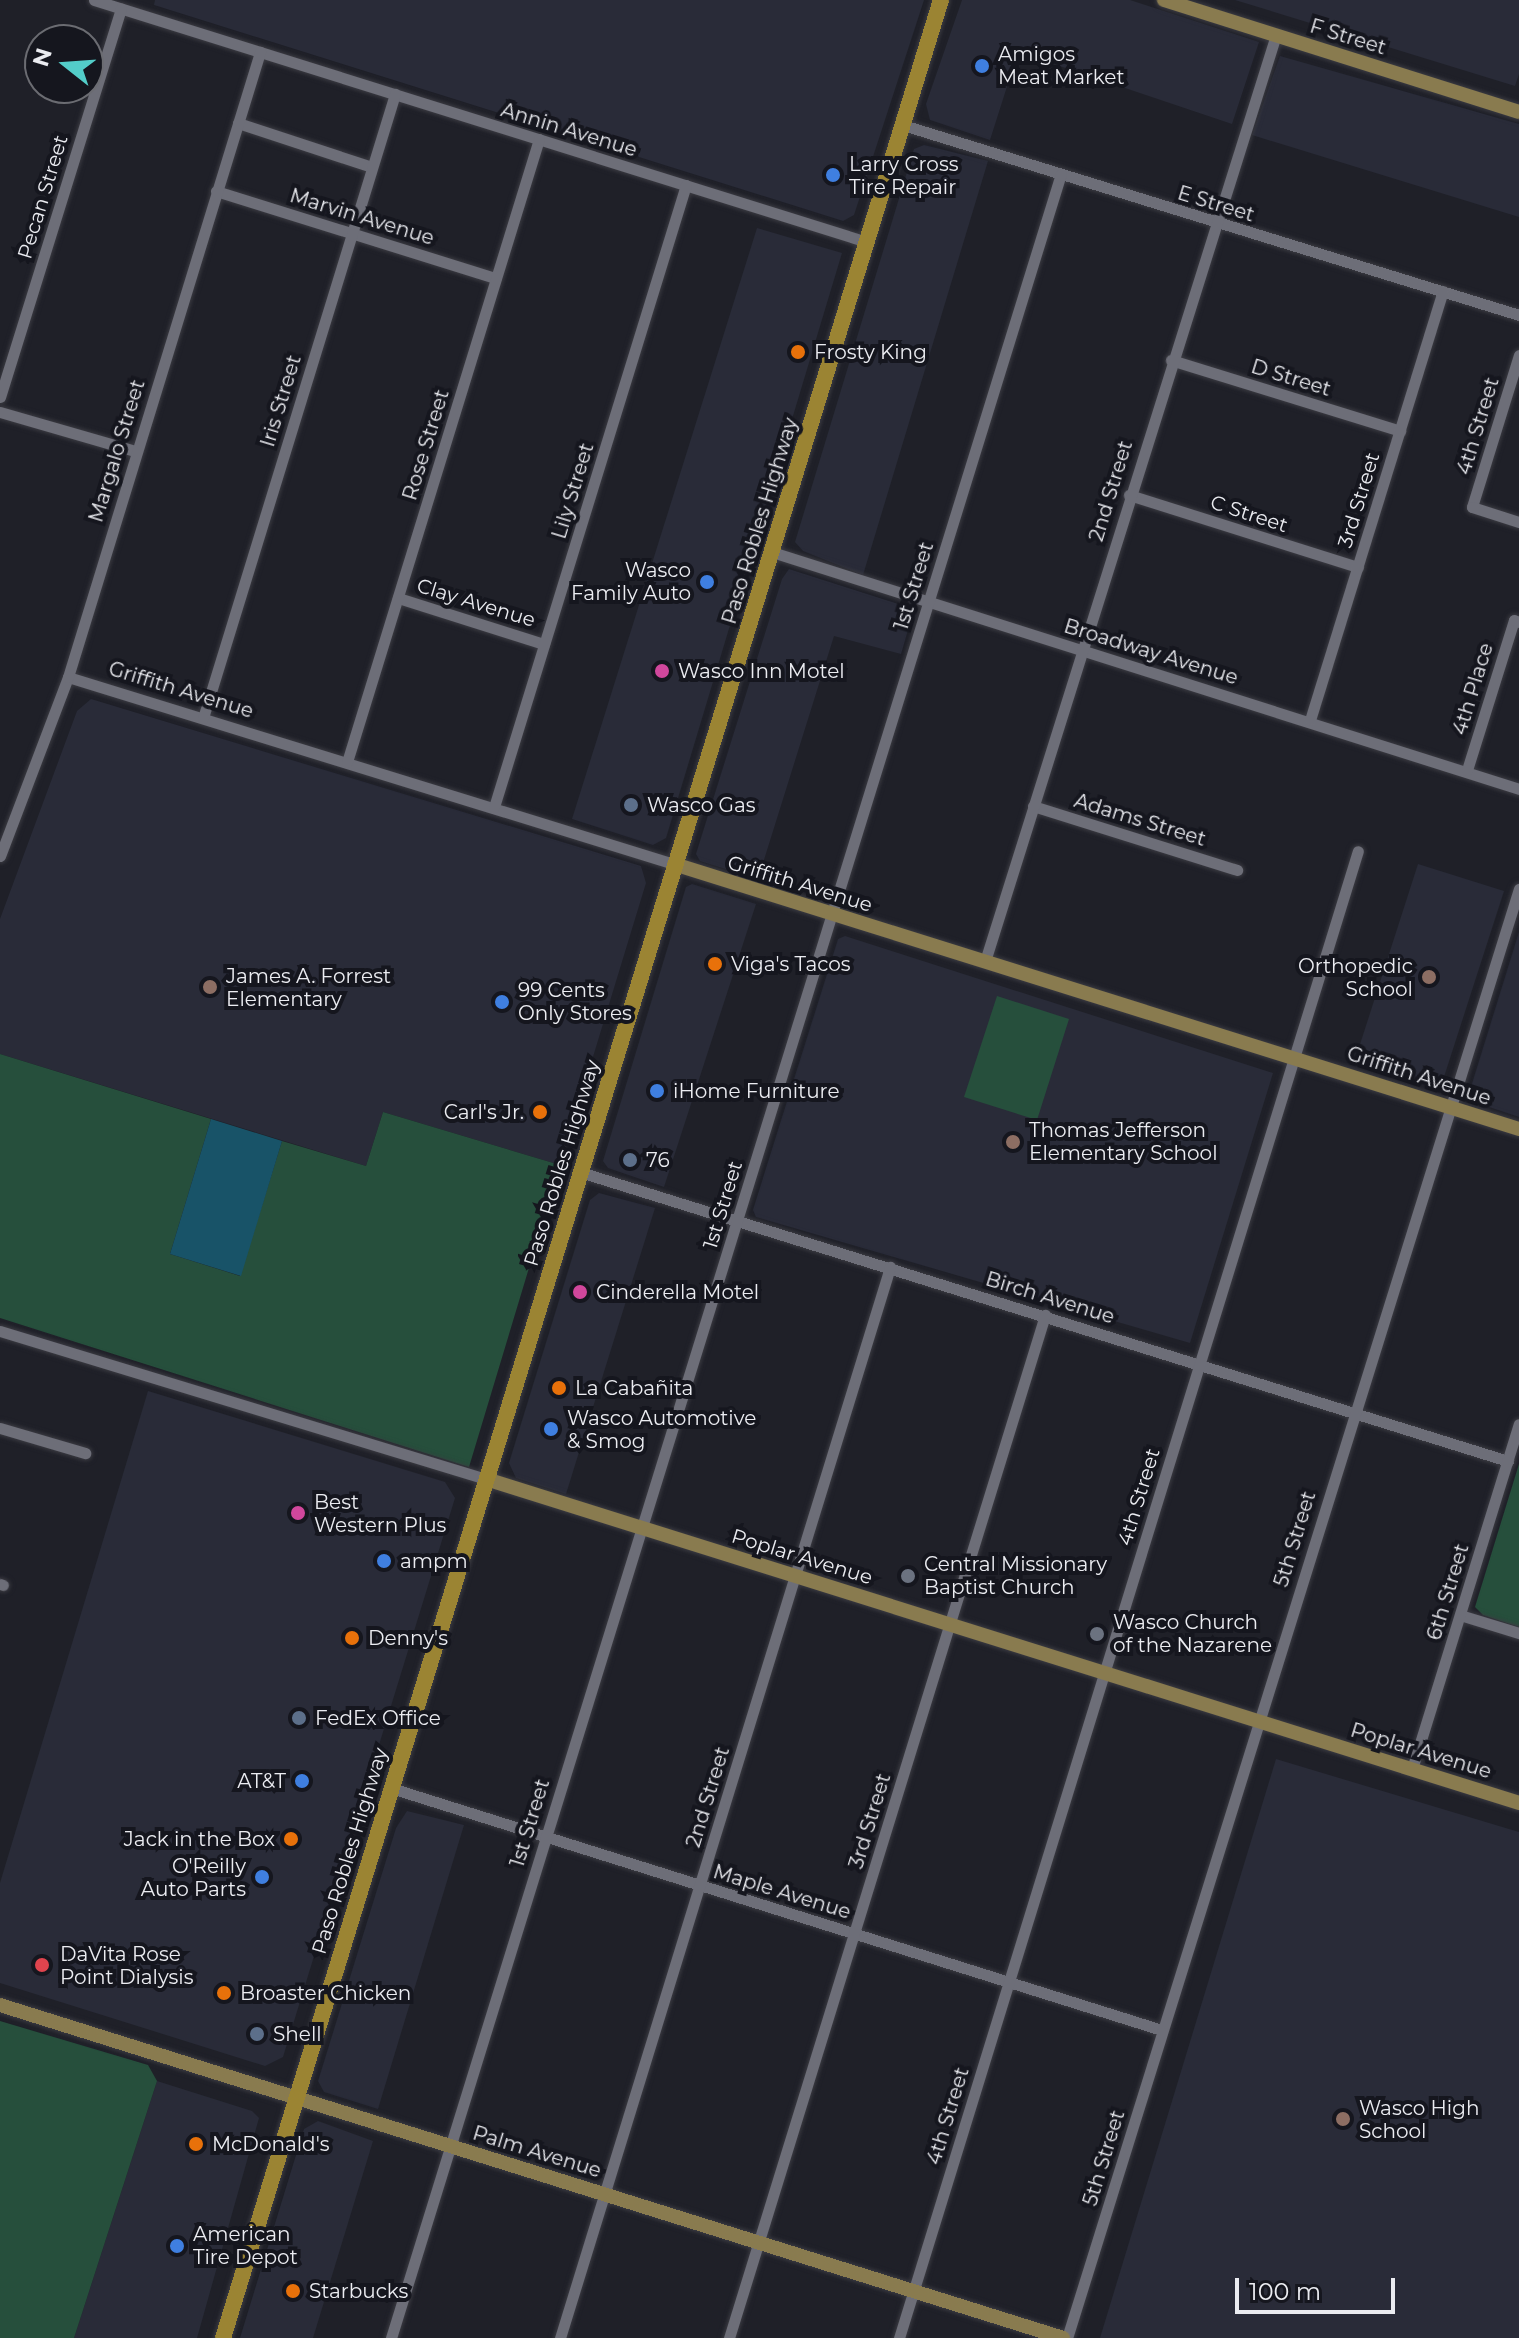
<!DOCTYPE html>
<meta charset="utf-8">
<style>
body{margin:0}
#map{position:relative;width:1519px;height:2338px;overflow:hidden;background:#1f2028;font-family:Montserrat,sans-serif}
div>[style]{position:absolute}
.built>*{inset:0;background:#292b38}
.green>*{inset:0;background:#264f3c}
.water>*{inset:0;background:#185368}
.roads{filter:drop-shadow(0 0 2px #3b3b42) drop-shadow(0 0 2px #3b3b42)}
.minor>*{height:11px;margin:-5.5px;padding:0 5.5px;transform-origin:5.5px;border-radius:5.5px;background:#6d6e78}
.major>*{height:14px;margin:-7px;padding:0 7px;transform-origin:7px;border-radius:7px;background:#897b4f}
.highway>*{height:16px;margin:-8px;padding:0 8px;transform-origin:8px;border-radius:8px;background:#9b8433}
.dots>*{width:22px;height:22px;translate:-50% -50%;box-sizing:border-box;border:4px solid #15161e;border-radius:50%}
span{translate:-50% -50%;white-space:nowrap;text-align:center;line-height:1.15;-webkit-text-stroke:8px #15161e;paint-order:stroke}
.street-label{font-size:20px;color:#ebecf1}
.poi-label{font-size:20px;color:#ebecf1}
.left{translate:0 -50%;text-align:left}
.right{translate:-100% -50%;text-align:right}
.north{position:absolute;left:24px;top:24px;width:80px;height:80px;box-sizing:border-box;background:#15161e;border:2px solid #6b6c72;border-radius:50%;rotate:287deg;font-size:22px;font-weight:700;line-height:32px;text-align:center;color:#ebecf1}
.north::after{content:'';display:block;margin:auto;width:28px;height:36px;background:#53cdc9;clip-path:polygon(50% 0,100% 100%,50% 72%,0 100%)}
.scale{position:absolute;left:1235px;top:2278px;width:160px;height:36px;box-sizing:border-box;border:4px solid #ebecf1;border-top:0;padding-left:10px;font-size:24px;line-height:28px;white-space:nowrap;color:#ebecf1;-webkit-text-stroke:6px #15161e;paint-order:stroke}
</style>
<div id="map">
<div class="built">
<i style="clip-path:polygon(155px 0,924px 0,854px 215px,843px 221px,154px 5px)"></i>
<i style="clip-path:polygon(962px 0,1130px 0,1259px 42px,1232px 124px,1018px 52px,990px 140px,930px 120px,926px 104px)"></i>
<i style="clip-path:polygon(1235px 0,1519px 0,1519px 74px,1515px 86px)"></i>
<i style="clip-path:polygon(1280px 56px,1519px 124px,1519px 217px,1252px 135px)"></i>
<i style="clip-path:polygon(924px 145px,988px 161px,863px 575px,803px 551px,795px 542px,914px 149px)"></i>
<i style="clip-path:polygon(757px 228px,842px 253px,666px 838px,653px 845px,572px 819px)"></i>
<i style="clip-path:polygon(789px 569px,914px 609px,901px 654px,834px 636px,758px 879px,700px 861px,696px 854px,782px 579px)"></i>
<i style="clip-path:polygon(91px 699px,641px 866px,646px 883px,560px 1165px,383px 1112px,366px 1166px,0 1054px,0 919px,77px 711px)"></i>
<i style="clip-path:polygon(1418px 864px,1504px 891px,1443px 1080px,1434px 1087px,1354px 1063px)"></i>
<i style="clip-path:polygon(692px 884px,756px 904px,664px 1187px,608px 1168px,603px 1161px,686px 887px)"></i>
<i style="clip-path:polygon(1519px 932px,1519px 1117px,1480px 1104px,1470px 1090px)"></i>
<i style="clip-path:polygon(845px 936px,1273px 1073px,1190px 1343px,756px 1217px,753px 1210px,838px 939px)"></i>
<i style="clip-path:polygon(599px 1193px,655px 1208px,566px 1494px,516px 1478px,509px 1463px,590px 1200px)"></i>
<i style="clip-path:polygon(148px 1391px,445px 1482px,455px 1498px,283px 2057px,265px 2066px,0 1983px,0 1883px)"></i>
<i style="clip-path:polygon(1276px 1759px,1519px 1832px,1519px 2338px,1100px 2338px)"></i>
<i style="clip-path:polygon(407px 1811px,464px 1825px,378px 2109px,324px 2092px,318px 2081px,396px 1828px)"></i>
<i style="clip-path:polygon(157px 2081px,252px 2111px,259px 2118px,197px 2338px,74px 2338px)"></i>
<i style="clip-path:polygon(318px 2121px,373px 2141px,313px 2338px,240px 2338px,304px 2129px)"></i>
</div>
<div class="green">
<i style="clip-path:polygon(997px 996px,1069px 1019px,1037px 1120px,964px 1097px)"></i>
<i style="clip-path:polygon(0 1054px,211px 1119px,170px 1254px,240px 1276px,282px 1141px,366px 1166px,383px 1112px,560px 1165px,469px 1467px,0 1318px)"></i>
<i style="clip-path:polygon(1519px 1464px,1519px 1627px,1483px 1615px,1475px 1607px)"></i>
<i style="clip-path:polygon(0 2021px,148px 2065px,157px 2081px,74px 2338px,0 2338px)"></i>
</div>
<div class="water">
<i style="clip-path:polygon(211px 1119px,282px 1141px,241px 1276px,170px 1254px)"></i>
</div>
<div class="roads">
<div class="minor">
<i style="left:94px;top:0;width:810px;rotate:17.38deg"></i>
<i style="left:238px;top:123px;width:141px;rotate:18.2deg"></i>
<i style="left:903px;top:125px;width:645px;rotate:17.14deg"></i>
<i style="left:216px;top:191px;width:293px;rotate:17.3deg"></i>
<i style="left:1519px;top:355px;width:159px;rotate:107.2deg"></i>
<i style="left:1472px;top:507px;width:49px;rotate:17.7deg"></i>
<i style="left:1171px;top:360px;width:240px;rotate:17.2deg"></i>
<i style="left:0;top:397px;width:407px;rotate:-72.7deg"></i>
<i style="left:0;top:412px;width:141px;rotate:16.1deg"></i>
<i style="left:1129px;top:495px;width:240px;rotate:17.5deg"></i>
<i style="left:772px;top:552px;width:784px;rotate:17.6deg"></i>
<i style="left:398px;top:598px;width:153px;rotate:17.5deg"></i>
<i style="left:68px;top:677px;width:634px;rotate:17.15deg"></i>
<i style="left:203px;top:718px;width:653px;rotate:-72.9deg"></i>
<i style="left:1310px;top:720px;width:449px;rotate:-72.8deg"></i>
<i style="left:347px;top:762px;width:652px;rotate:-72.87deg"></i>
<i style="left:1467px;top:770px;width:157px;rotate:-72.6deg"></i>
<i style="left:1514px;top:620px;width:5px;rotate:22deg"></i>
<i style="left:1033px;top:806px;width:214px;rotate:17.4deg"></i>
<i style="left:494px;top:807px;width:651px;rotate:-72.85deg"></i>
<i style="left:0;top:856px;width:191px;rotate:-69.2deg"></i>
<i style="left:68px;top:677px;width:654px;rotate:-72.92deg"></i>
<i style="left:986px;top:958px;width:967px;rotate:-72.56deg"></i>
<i style="left:580px;top:1172px;width:972px;rotate:17.3deg"></i>
<i style="left:0;top:1331px;width:508px;rotate:16.94deg"></i>
<i style="left:0;top:1428px;width:89px;rotate:16.4deg"></i>
<i style="left:0;top:1584px;width:3px;rotate:18deg"></i>
<i style="left:1460px;top:1615px;width:62px;rotate:17deg"></i>
<i style="left:1412px;top:1769px;width:361px;rotate:-72.8deg"></i>
<i style="left:391px;top:1788px;width:808px;rotate:17.43deg"></i>
<i style="left:391px;top:2338px;width:2265px;rotate:-72.8deg"></i>
<i style="left:560px;top:2338px;width:1121px;rotate:-72.87deg"></i>
<i style="left:729px;top:2338px;width:1071px;rotate:-72.83deg"></i>
<i style="left:899px;top:2338px;width:1556px;rotate:-72.85deg"></i>
<i style="left:1067px;top:2338px;width:1518px;rotate:-72.68deg"></i>
</div>
<div class="major">
<i style="left:1164px;top:0;width:372px;rotate:17.5deg"></i>
<i style="left:674px;top:864px;width:886px;rotate:17.41deg"></i>
<i style="left:486px;top:1479px;width:1083px;rotate:17.41deg"></i>
<i style="left:0;top:2005px;width:1114px;rotate:17.39deg"></i>
</div>
<div class="highway">
<i style="left:223px;top:2338px;width:2446px;rotate:-72.93deg"></i>
</div>
</div>
<div class="dots">
<i style="left:982px;top:66px;background:#3f7fe0"></i>
<i style="left:833px;top:175px;background:#3f7fe0"></i>
<i style="left:798px;top:352px;background:#e8710a"></i>
<i style="left:707px;top:582px;background:#3f7fe0"></i>
<i style="left:662px;top:671px;background:#d1479c"></i>
<i style="left:631px;top:805px;background:#5c6f8a"></i>
<i style="left:715px;top:964px;background:#e8710a"></i>
<i style="left:1429px;top:977px;background:#8d6e63"></i>
<i style="left:210px;top:987px;background:#8d6e63"></i>
<i style="left:502px;top:1002px;background:#3f7fe0"></i>
<i style="left:657px;top:1091px;background:#3f7fe0"></i>
<i style="left:540px;top:1112px;background:#e8710a"></i>
<i style="left:1013px;top:1142px;background:#8d6e63"></i>
<i style="left:630px;top:1160px;background:#5c6f8a"></i>
<i style="left:580px;top:1292px;background:#d1479c"></i>
<i style="left:559px;top:1388px;background:#e8710a"></i>
<i style="left:551px;top:1429px;background:#3f7fe0"></i>
<i style="left:298px;top:1513px;background:#d1479c"></i>
<i style="left:384px;top:1561px;background:#3f7fe0"></i>
<i style="left:908px;top:1576px;background:#6b7280"></i>
<i style="left:1097px;top:1634px;background:#6b7280"></i>
<i style="left:352px;top:1638px;background:#e8710a"></i>
<i style="left:299px;top:1718px;background:#5c6f8a"></i>
<i style="left:302px;top:1781px;background:#3f7fe0"></i>
<i style="left:291px;top:1839px;background:#e8710a"></i>
<i style="left:262px;top:1877px;background:#3f7fe0"></i>
<i style="left:42px;top:1965px;background:#e0444e"></i>
<i style="left:224px;top:1993px;background:#e8710a"></i>
<i style="left:257px;top:2034px;background:#5c6f8a"></i>
<i style="left:1343px;top:2119px;background:#8d6e63"></i>
<i style="left:196px;top:2144px;background:#e8710a"></i>
<i style="left:177px;top:2246px;background:#3f7fe0"></i>
<i style="left:293px;top:2291px;background:#e8710a"></i>
</div>
<div class="street-label">
<span style="left:1348px;top:37px;rotate:17deg">F Street</span>
<span style="left:569px;top:130px;rotate:17deg">Annin Avenue</span>
<span style="left:43px;top:197px;rotate:-73deg">Pecan Street</span>
<span style="left:1216px;top:204px;rotate:17deg">E Street</span>
<span style="left:362px;top:217px;rotate:17deg">Marvin Avenue</span>
<span style="left:1291px;top:378px;rotate:17deg">D Street</span>
<span style="left:281px;top:401px;rotate:-73deg">Iris Street</span>
<span style="left:1478px;top:426px;rotate:-73deg">4th Street</span>
<span style="left:426px;top:445px;rotate:-73deg">Rose Street</span>
<span style="left:117px;top:451px;rotate:-73deg">Margalo Street</span>
<span style="left:573px;top:491px;rotate:-73deg">Lily Street</span>
<span style="left:1111px;top:491px;rotate:-73deg">2nd Street</span>
<span style="left:1359px;top:500px;rotate:-73deg">3rd Street</span>
<span style="left:1249px;top:514px;rotate:18deg">C Street</span>
<span style="left:760px;top:521px;rotate:-73deg">Paso Robles Highway</span>
<span style="left:914px;top:586px;rotate:-73deg">1st Street</span>
<span style="left:476px;top:603px;rotate:17deg">Clay Avenue</span>
<span style="left:1151px;top:652px;rotate:17deg">Broadway Avenue</span>
<span style="left:1473px;top:689px;rotate:-73deg">4th Place</span>
<span style="left:181px;top:690px;rotate:17deg">Griffith Avenue</span>
<span style="left:1140px;top:820px;rotate:17deg">Adams Street</span>
<span style="left:800px;top:884px;rotate:17deg">Griffith Avenue</span>
<span style="left:1419px;top:1076px;rotate:18deg">Griffith Avenue</span>
<span style="left:562px;top:1163px;rotate:-73deg">Paso Robles Highway</span>
<span style="left:723px;top:1205px;rotate:-73deg">1st Street</span>
<span style="left:1050px;top:1298px;rotate:17deg">Birch Avenue</span>
<span style="left:1139px;top:1497px;rotate:-73deg">4th Street</span>
<span style="left:1295px;top:1539px;rotate:-73deg">5th Street</span>
<span style="left:802px;top:1557px;rotate:17deg">Poplar Avenue</span>
<span style="left:1448px;top:1592px;rotate:-73deg">6th Street</span>
<span style="left:1421px;top:1751px;rotate:17deg">Poplar Avenue</span>
<span style="left:708px;top:1797px;rotate:-73deg">2nd Street</span>
<span style="left:870px;top:1821px;rotate:-73deg">3rd Street</span>
<span style="left:530px;top:1823px;rotate:-73deg">1st Street</span>
<span style="left:350px;top:1851px;rotate:-73deg">Paso Robles Highway</span>
<span style="left:782px;top:1892px;rotate:17deg">Maple Avenue</span>
<span style="left:948px;top:2116px;rotate:-73deg">4th Street</span>
<span style="left:537px;top:2152px;rotate:17deg">Palm Avenue</span>
<span style="left:1104px;top:2158px;rotate:-73deg">5th Street</span>
</div>
<div class="poi-label">
<span class="left" style="left:998px;top:66px">Amigos<br>Meat Market</span>
<span class="left" style="left:849px;top:176px">Larry Cross<br>Tire Repair</span>
<span class="left" style="left:814px;top:352px">Frosty King</span>
<span class="right" style="left:691px;top:582px">Wasco<br>Family Auto</span>
<span class="left" style="left:678px;top:671px">Wasco Inn Motel</span>
<span class="left" style="left:647px;top:805px">Wasco Gas</span>
<span class="left" style="left:731px;top:964px">Viga's Tacos</span>
<span class="right" style="left:1413px;top:978px">Orthopedic<br>School</span>
<span class="left" style="left:226px;top:988px">James A. Forrest<br>Elementary</span>
<span class="left" style="left:518px;top:1002px">99 Cents<br>Only Stores</span>
<span class="left" style="left:673px;top:1091px">iHome Furniture</span>
<span class="right" style="left:524px;top:1112px">Carl's Jr.</span>
<span class="left" style="left:1029px;top:1142px">Thomas Jefferson<br>Elementary School</span>
<span class="left" style="left:646px;top:1160px">76</span>
<span class="left" style="left:596px;top:1292px">Cinderella Motel</span>
<span class="left" style="left:575px;top:1388px">La Cabañita</span>
<span class="left" style="left:567px;top:1430px">Wasco Automotive<br>&amp; Smog</span>
<span class="left" style="left:314px;top:1514px">Best<br>Western Plus</span>
<span class="left" style="left:400px;top:1561px">ampm</span>
<span class="left" style="left:924px;top:1576px">Central Missionary<br>Baptist Church</span>
<span class="left" style="left:1113px;top:1634px">Wasco Church<br>of the Nazarene</span>
<span class="left" style="left:368px;top:1638px">Denny's</span>
<span class="left" style="left:315px;top:1718px">FedEx Office</span>
<span class="right" style="left:286px;top:1781px">AT&amp;T</span>
<span class="right" style="left:275px;top:1839px">Jack in the Box</span>
<span class="right" style="left:246px;top:1878px">O'Reilly<br>Auto Parts</span>
<span class="left" style="left:60px;top:1966px">DaVita Rose<br>Point Dialysis</span>
<span class="left" style="left:240px;top:1993px">Broaster Chicken</span>
<span class="left" style="left:273px;top:2034px">Shell</span>
<span class="left" style="left:1359px;top:2120px">Wasco High<br>School</span>
<span class="left" style="left:212px;top:2144px">McDonald's</span>
<span class="left" style="left:193px;top:2246px">American<br>Tire Depot</span>
<span class="left" style="left:309px;top:2291px">Starbucks</span>
</div>
<div class="north">N</div>
<div class="scale">100 m</div>
</div>
